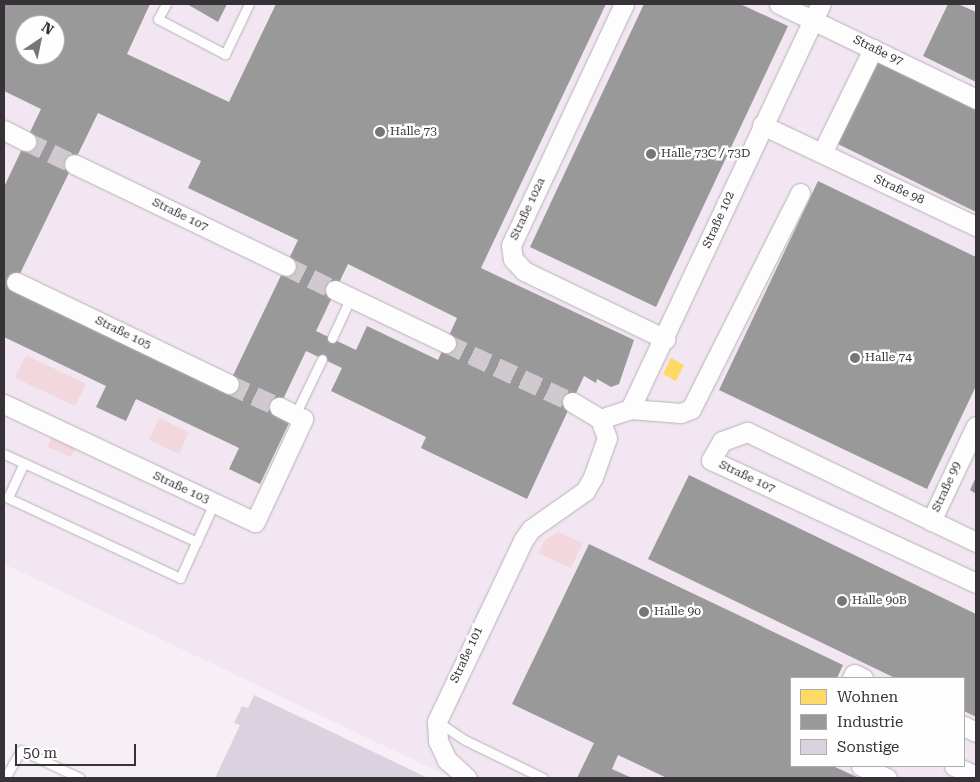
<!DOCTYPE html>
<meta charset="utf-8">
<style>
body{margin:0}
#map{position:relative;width:980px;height:782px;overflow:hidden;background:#f6f0f6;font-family:"Roboto Serif",serif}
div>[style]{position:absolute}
.built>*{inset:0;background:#f3e6f3}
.green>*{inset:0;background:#f2d7dc}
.homes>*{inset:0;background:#ffd966}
.industry>*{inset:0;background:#999}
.building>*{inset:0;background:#dad3df}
.minor-tunnel>*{height:19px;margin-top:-9.5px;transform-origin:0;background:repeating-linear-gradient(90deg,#d0cad0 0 19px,transparent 0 28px)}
.roads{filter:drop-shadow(0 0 1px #b6b1b6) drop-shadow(0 0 1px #b6b1b6)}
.service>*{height:9px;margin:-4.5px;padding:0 4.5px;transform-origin:4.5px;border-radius:4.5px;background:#fefdfe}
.minor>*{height:19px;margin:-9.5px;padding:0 9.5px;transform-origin:9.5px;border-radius:9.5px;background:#fefdfe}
.dots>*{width:14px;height:14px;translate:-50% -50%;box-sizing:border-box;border:2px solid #fefefe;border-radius:50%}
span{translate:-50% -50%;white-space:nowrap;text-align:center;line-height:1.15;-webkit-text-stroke:5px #fefefe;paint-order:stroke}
.street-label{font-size:12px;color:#373237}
.poi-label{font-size:12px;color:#373237}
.left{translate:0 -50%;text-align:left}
.frame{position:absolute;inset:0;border:5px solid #373237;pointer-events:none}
.legend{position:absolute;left:790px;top:677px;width:175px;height:90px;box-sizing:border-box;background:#fefefe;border:1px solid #aeacae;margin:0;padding:6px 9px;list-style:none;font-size:15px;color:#373237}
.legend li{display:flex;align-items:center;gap:10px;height:25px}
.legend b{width:25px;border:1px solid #aeacae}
.north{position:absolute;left:15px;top:15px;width:50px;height:50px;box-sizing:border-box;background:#fefefe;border:1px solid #aeacae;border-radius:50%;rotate:34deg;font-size:14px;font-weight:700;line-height:20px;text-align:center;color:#373237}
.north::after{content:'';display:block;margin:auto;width:18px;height:22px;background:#7a747a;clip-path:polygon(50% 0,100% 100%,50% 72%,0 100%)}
.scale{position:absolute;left:15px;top:744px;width:121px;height:22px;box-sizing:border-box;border:2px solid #373237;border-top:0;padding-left:6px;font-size:15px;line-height:18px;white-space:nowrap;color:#373237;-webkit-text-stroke:4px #fefefe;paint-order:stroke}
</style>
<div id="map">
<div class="built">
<i style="clip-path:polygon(evenodd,4px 4px,976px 4px,976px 778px,451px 778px,4px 564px,4px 4px,25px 25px,55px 25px,55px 55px,25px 55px,25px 25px,4px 4px,791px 678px,964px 678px,964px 766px,791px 766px,791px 678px)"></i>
</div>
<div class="green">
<i style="clip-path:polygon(26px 355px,86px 384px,75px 406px,15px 378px)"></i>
<i style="clip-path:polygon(159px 418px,189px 432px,179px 454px,149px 440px)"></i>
<i style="clip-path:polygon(54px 433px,77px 444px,71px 457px,47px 447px)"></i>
<i style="clip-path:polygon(558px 532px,583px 543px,571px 568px,538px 553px,545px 540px)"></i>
</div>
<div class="homes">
<i style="clip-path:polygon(671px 358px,684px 365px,676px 381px,663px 374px)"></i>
</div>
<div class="industry">
<i style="clip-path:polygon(evenodd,4px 4px,150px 4px,127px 54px,229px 102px,276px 4px,606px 4px,481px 268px,634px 340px,619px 384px,611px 387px,597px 379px,596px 383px,584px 376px,527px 499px,421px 448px,426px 437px,331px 391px,342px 368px,306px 351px,276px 414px,290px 421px,260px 484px,229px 469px,239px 448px,136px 399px,126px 421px,96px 407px,106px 386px,4px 337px,4px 187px,41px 109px,4px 91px,4px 4px,25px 25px,55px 25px,55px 55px,25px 55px,25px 25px,4px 4px,98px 113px,201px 161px,188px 188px,298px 240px,226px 390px,13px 288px,98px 113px,4px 4px,348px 264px,457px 318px,438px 360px,367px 326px,356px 350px,316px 331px,348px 264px)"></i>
<i style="clip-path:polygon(187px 4px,227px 4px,218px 22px)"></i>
<i style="clip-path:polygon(644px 4px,740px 4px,788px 26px,656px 307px,530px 247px)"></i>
<i style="clip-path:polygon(948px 4px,958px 4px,976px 12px,976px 82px,923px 56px)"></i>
<i style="clip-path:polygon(876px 61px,976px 110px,976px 212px,836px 143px)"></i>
<i style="clip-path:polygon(818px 181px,976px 257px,976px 386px,927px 489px,719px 390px)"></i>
<i style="clip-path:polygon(689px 475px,976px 614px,976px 717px,964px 711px,964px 678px,895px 678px,648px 559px)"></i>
<i style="clip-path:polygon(976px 477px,976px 494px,970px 490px)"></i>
<i style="clip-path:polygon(589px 544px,843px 665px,837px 678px,791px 678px,791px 766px,833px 766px,859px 778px,667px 778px,618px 755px,612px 769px,632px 778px,577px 778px,594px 743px,512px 704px)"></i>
</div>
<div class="building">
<i style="clip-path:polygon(254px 695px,359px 745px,428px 778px,215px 778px,240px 725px,234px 723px,242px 706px,248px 708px)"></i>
</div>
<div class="minor-tunnel">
<i style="left:26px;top:141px;width:53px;rotate:25.6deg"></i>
<i style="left:286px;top:266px;width:55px;rotate:26.1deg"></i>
<i style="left:446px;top:343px;width:139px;rotate:25.1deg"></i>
<i style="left:229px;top:384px;width:55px;rotate:24.7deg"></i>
</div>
<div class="roads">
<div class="service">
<i style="left:166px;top:4px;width:17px;rotate:118deg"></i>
<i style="left:158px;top:19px;width:76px;rotate:27.6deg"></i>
<i style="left:225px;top:54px;width:55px;rotate:-64.4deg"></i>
<i style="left:332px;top:338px;width:45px;rotate:-65.1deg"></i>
<i style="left:295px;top:415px;width:62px;rotate:-64.3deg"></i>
<i style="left:4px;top:454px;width:212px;rotate:24.5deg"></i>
<i style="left:24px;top:463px;width:38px;rotate:115deg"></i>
<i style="left:8px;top:498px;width:190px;rotate:24.9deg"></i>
<i style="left:180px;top:578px;width:82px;rotate:-65.6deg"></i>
<i style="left:438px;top:722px;width:32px;rotate:34deg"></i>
<i style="left:465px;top:740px;width:87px;rotate:26deg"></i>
<i style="left:5px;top:778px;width:32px;rotate:-60deg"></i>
<i style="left:21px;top:750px;width:65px;rotate:25.4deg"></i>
</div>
<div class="minor">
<i style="left:624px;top:4px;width:266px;rotate:115.1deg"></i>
<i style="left:511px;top:245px;width:14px;rotate:82deg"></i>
<i style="left:513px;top:259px;width:16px;rotate:47deg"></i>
<i style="left:524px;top:271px;width:157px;rotate:25.7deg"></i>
<i style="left:779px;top:4px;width:219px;rotate:25.7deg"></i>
<i style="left:762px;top:125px;width:237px;rotate:25.3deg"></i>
<i style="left:4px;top:130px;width:25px;rotate:27deg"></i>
<i style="left:822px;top:153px;width:116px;rotate:-63.9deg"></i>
<i style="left:74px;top:164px;width:235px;rotate:25.7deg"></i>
<i style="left:16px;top:282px;width:236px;rotate:25.6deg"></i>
<i style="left:335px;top:290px;width:123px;rotate:25.5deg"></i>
<i style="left:572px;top:402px;width:33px;rotate:31deg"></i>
<i style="left:4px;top:404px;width:277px;rotate:25.2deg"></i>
<i style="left:255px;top:522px;width:114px;rotate:-65deg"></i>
<i style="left:303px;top:419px;width:27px;rotate:-153deg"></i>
<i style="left:630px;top:409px;width:51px;rotate:4.5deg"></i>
<i style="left:681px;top:413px;width:11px;rotate:-22deg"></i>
<i style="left:691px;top:409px;width:242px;rotate:-63.2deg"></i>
<i style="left:600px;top:419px;width:32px;rotate:-18deg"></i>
<i style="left:630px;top:409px;width:448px;rotate:-64.8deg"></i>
<i style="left:931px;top:521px;width:105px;rotate:-64.7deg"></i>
<i style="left:976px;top:542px;width:254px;rotate:-154.3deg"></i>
<i style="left:747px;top:432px;width:27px;rotate:160deg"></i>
<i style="left:722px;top:441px;width:22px;rotate:120deg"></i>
<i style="left:711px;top:460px;width:292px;rotate:24.9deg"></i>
<i style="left:852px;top:678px;width:4px;rotate:-63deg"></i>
<i style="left:854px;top:674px;width:10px;rotate:24deg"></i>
<i style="left:964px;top:726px;width:13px;rotate:27deg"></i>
<i style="left:861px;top:766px;width:29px;rotate:25deg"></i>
<i style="left:954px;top:766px;width:24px;rotate:24deg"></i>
<i style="left:467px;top:778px;width:27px;rotate:-138deg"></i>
<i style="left:447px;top:760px;width:21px;rotate:-115deg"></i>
<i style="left:438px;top:741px;width:20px;rotate:-93deg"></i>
<i style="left:437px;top:721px;width:202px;rotate:-64.5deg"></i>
<i style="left:524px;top:539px;width:12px;rotate:-55deg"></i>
<i style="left:531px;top:529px;width:66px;rotate:-35.1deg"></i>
<i style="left:585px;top:491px;width:16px;rotate:-60deg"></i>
<i style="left:593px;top:477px;width:41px;rotate:-70.3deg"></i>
<i style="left:607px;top:438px;width:20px;rotate:-110deg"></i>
</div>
</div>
<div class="dots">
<i style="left:380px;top:132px;background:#7a747a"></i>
<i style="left:651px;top:154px;background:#7a747a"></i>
<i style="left:855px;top:358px;background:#7a747a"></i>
<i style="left:842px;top:601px;background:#7a747a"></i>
<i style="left:644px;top:612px;background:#7a747a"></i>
</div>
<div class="street-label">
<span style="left:878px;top:51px;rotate:26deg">Straße 97</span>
<span style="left:899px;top:190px;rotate:25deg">Straße 98</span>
<span style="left:528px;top:209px;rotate:-65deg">Straße 102a</span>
<span style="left:180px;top:215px;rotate:26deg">Straße 107</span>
<span style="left:719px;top:220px;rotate:-66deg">Straße 102</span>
<span style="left:123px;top:333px;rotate:26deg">Straße 105</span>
<span style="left:747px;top:477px;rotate:25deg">Straße 107</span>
<span style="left:947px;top:487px;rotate:-65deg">Straße 99</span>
<span style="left:181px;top:488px;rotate:25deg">Straße 103</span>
<span style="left:467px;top:655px;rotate:-65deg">Straße 101</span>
</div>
<div class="poi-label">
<span class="left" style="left:390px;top:132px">Halle 73</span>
<span class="left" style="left:661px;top:154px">Halle 73C / 73D</span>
<span class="left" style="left:865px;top:358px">Halle 74</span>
<span class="left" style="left:852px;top:601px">Halle 90B</span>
<span class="left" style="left:654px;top:612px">Halle 90</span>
</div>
<div class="frame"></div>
<ul class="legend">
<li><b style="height:14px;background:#ffd966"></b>Wohnen</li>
<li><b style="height:14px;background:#999"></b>Industrie</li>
<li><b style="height:14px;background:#dad3df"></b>Sonstige</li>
</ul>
<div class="north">N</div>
<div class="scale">50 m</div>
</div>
